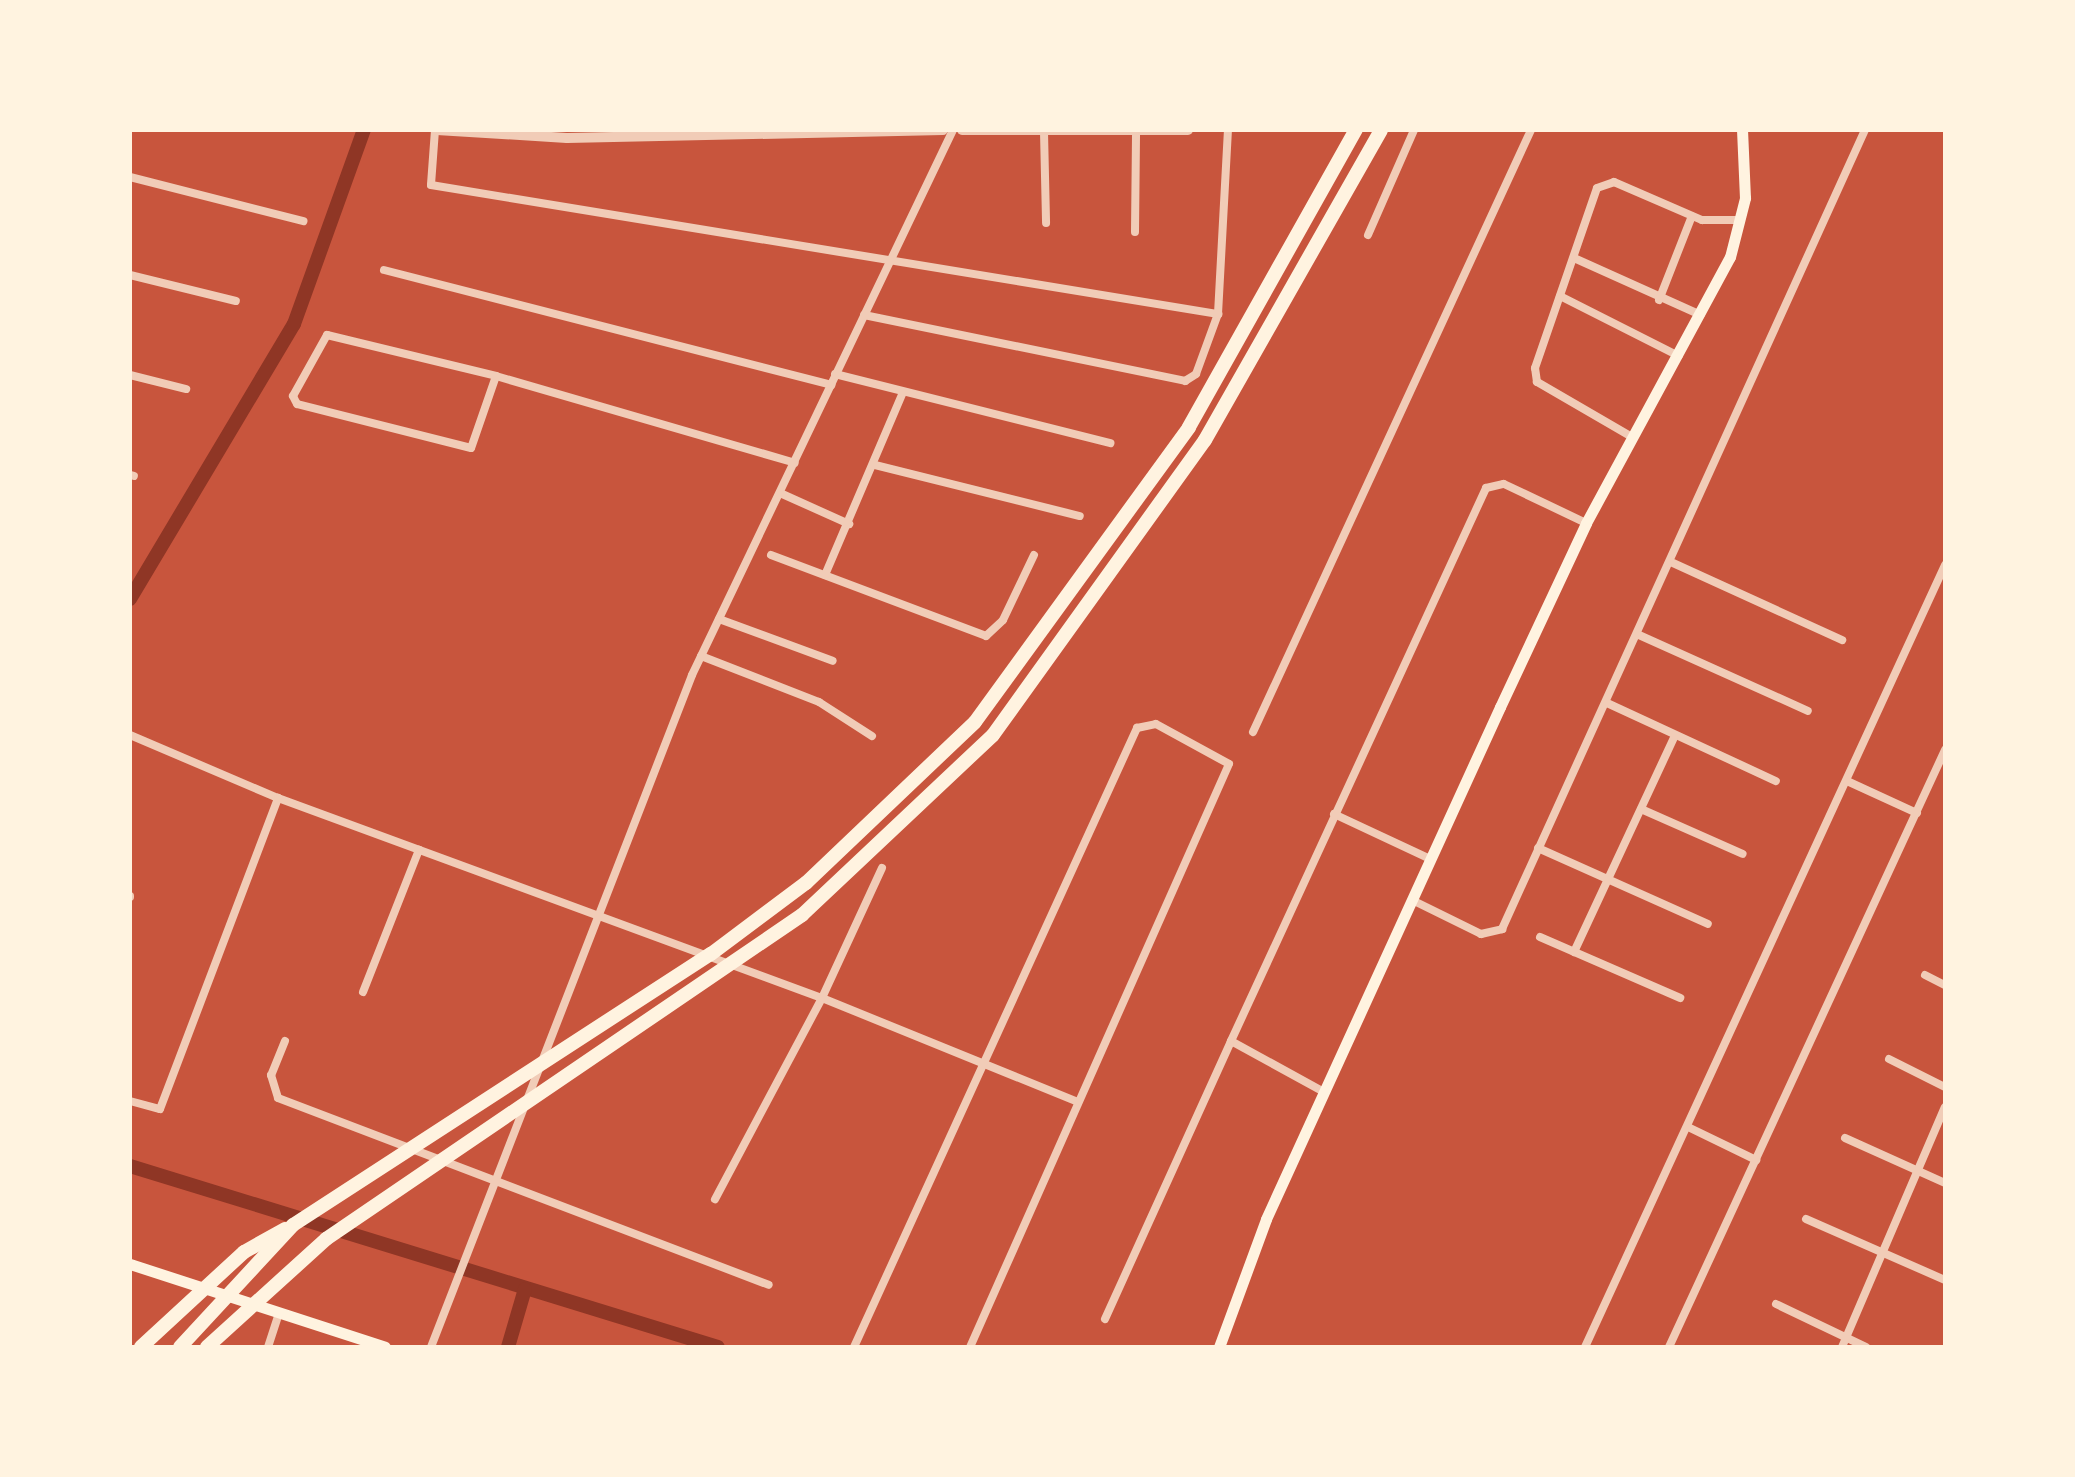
<!DOCTYPE html>
<style>
body{margin:0}
#map{position:relative;width:2075px;height:1477px;overflow:hidden;background:#c8553d;font-family:Inter,sans-serif}
div>[style]{position:absolute}
.canal>*{height:14px;margin:-7px;padding:0 7px;transform-origin:7px;border-radius:7px;background:#8f3625}
.minor>*{height:8px;margin:-4px;padding:0 4px;transform-origin:4px;border-radius:4px;background:#f1ccb7}
.tertiary>*{height:10px;margin:-5px;padding:0 5px;transform-origin:5px;border-radius:5px;background:#f1ccb7}
.secondary>*{height:11px;margin:-5.5px;padding:0 5.5px;transform-origin:5.5px;border-radius:5.5px;background:#fff3e0}
.motorway>*{height:14px;margin:-7px;padding:0 7px;transform-origin:7px;border-radius:7px;background:#fff3e0}
span{translate:-50% -50%;white-space:nowrap;text-align:center;line-height:1.15;-webkit-text-stroke:8px #fff3e0;paint-order:stroke}
.frame{position:absolute;inset:0;border:132px solid #fff3e0;pointer-events:none}
</style>
<div id="map">
<div class="canal">
<i style="left:130px;top:599px;width:320px;rotate:-59.2deg"></i>
<i style="left:294px;top:324px;width:206px;rotate:-70.2deg"></i>
<i style="left:130px;top:1166px;width:615px;rotate:17.11deg"></i>
<i style="left:508px;top:1347px;width:60px;rotate:-73.7deg"></i>
</div>
<div class="minor">
<i style="left:435px;top:130px;width:55px;rotate:94.2deg"></i>
<i style="left:431px;top:185px;width:798px;rotate:9.31deg"></i>
<i style="left:1044px;top:132px;width:91px;rotate:88.7deg"></i>
<i style="left:130px;top:177px;width:179px;rotate:14.3deg"></i>
<i style="left:1135px;top:232px;width:102px;rotate:-89.4deg"></i>
<i style="left:1368px;top:235px;width:115px;rotate:-66.3deg"></i>
<i style="left:1574px;top:258px;width:139px;rotate:24.2deg"></i>
<i style="left:384px;top:270px;width:462px;rotate:14.4deg"></i>
<i style="left:130px;top:275px;width:109px;rotate:13.8deg"></i>
<i style="left:1560px;top:296px;width:133px;rotate:26.8deg"></i>
<i style="left:1659px;top:300px;width:90px;rotate:-68.6deg"></i>
<i style="left:864px;top:315px;width:328px;rotate:11.6deg"></i>
<i style="left:1185px;top:381px;width:13px;rotate:-32deg"></i>
<i style="left:1196px;top:374px;width:64px;rotate:-69.9deg"></i>
<i style="left:1218px;top:314px;width:184px;rotate:-86.9deg"></i>
<i style="left:835px;top:374px;width:284px;rotate:14.1deg"></i>
<i style="left:130px;top:375px;width:58px;rotate:14deg"></i>
<i style="left:496px;top:376px;width:76px;rotate:109.1deg"></i>
<i style="left:471px;top:448px;width:179px;rotate:-165.8deg"></i>
<i style="left:297px;top:404px;width:9px;rotate:-117deg"></i>
<i style="left:293px;top:396px;width:70px;rotate:-60.9deg"></i>
<i style="left:327px;top:335px;width:174px;rotate:13.6deg"></i>
<i style="left:496px;top:376px;width:311px;rotate:16.2deg"></i>
<i style="left:1632px;top:437px;width:110px;rotate:-149.9deg"></i>
<i style="left:1537px;top:382px;width:14px;rotate:-98deg"></i>
<i style="left:1535px;top:368px;width:190px;rotate:-71deg"></i>
<i style="left:1597px;top:188px;width:18px;rotate:-19deg"></i>
<i style="left:1614px;top:182px;width:96px;rotate:23.4deg"></i>
<i style="left:1702px;top:220px;width:39px"></i>
<i style="left:875px;top:465px;width:211px;rotate:14deg"></i>
<i style="left:130px;top:475px;width:4px;rotate:14deg"></i>
<i style="left:780px;top:493px;width:76px;rotate:24.2deg"></i>
<i style="left:771px;top:555px;width:230px;rotate:20.6deg"></i>
<i style="left:986px;top:636px;width:23px;rotate:-43deg"></i>
<i style="left:1003px;top:620px;width:72px;rotate:-64.5deg"></i>
<i style="left:1673px;top:563px;width:186px;rotate:24.5deg"></i>
<i style="left:825px;top:575px;width:199px;rotate:-66.9deg"></i>
<i style="left:719px;top:619px;width:121px;rotate:20.2deg"></i>
<i style="left:1639px;top:635px;width:185px;rotate:24.2deg"></i>
<i style="left:701px;top:656px;width:127px;rotate:21.3deg"></i>
<i style="left:819px;top:702px;width:63px;rotate:32.7deg"></i>
<i style="left:1607px;top:703px;width:186px;rotate:24.8deg"></i>
<i style="left:1253px;top:732px;width:663px;rotate:-65.21deg"></i>
<i style="left:130px;top:735px;width:161px;rotate:23.1deg"></i>
<i style="left:278px;top:798px;width:580px;rotate:20.19deg"></i>
<i style="left:822px;top:998px;width:228px;rotate:118deg"></i>
<i style="left:1847px;top:781px;width:77px;rotate:24.6deg"></i>
<i style="left:1641px;top:809px;width:111px;rotate:23.8deg"></i>
<i style="left:1334px;top:814px;width:106px;rotate:25.1deg"></i>
<i style="left:1538px;top:848px;width:186px;rotate:24.1deg"></i>
<i style="left:882px;top:868px;width:143px;rotate:114.8deg"></i>
<i style="left:822px;top:998px;width:276px;rotate:22.1deg"></i>
<i style="left:130px;top:897px;width:1px;rotate:-90deg"></i>
<i style="left:1412px;top:900px;width:77px;rotate:26.2deg"></i>
<i style="left:1481px;top:934px;width:22px;rotate:-13deg"></i>
<i style="left:1502px;top:929px;width:878px;rotate:-65.57deg"></i>
<i style="left:1540px;top:937px;width:153px;rotate:23.5deg"></i>
<i style="left:1574px;top:952px;width:239px;rotate:-65deg"></i>
<i style="left:1925px;top:975px;width:22px;rotate:27deg"></i>
<i style="left:363px;top:992px;width:153px;rotate:-68.5deg"></i>
<i style="left:285px;top:1041px;width:37px;rotate:112deg"></i>
<i style="left:271px;top:1075px;width:24px;rotate:73deg"></i>
<i style="left:278px;top:1098px;width:525px;rotate:20.85deg"></i>
<i style="left:1231px;top:1041px;width:609px;rotate:-65.24deg"></i>
<i style="left:1486px;top:488px;width:18px;rotate:-13deg"></i>
<i style="left:1504px;top:484px;width:91px;rotate:25.4deg"></i>
<i style="left:1889px;top:1059px;width:63px;rotate:26.6deg"></i>
<i style="left:130px;top:1101px;width:31px;rotate:15deg"></i>
<i style="left:160px;top:1109px;width:333px;rotate:-69.2deg"></i>
<i style="left:1688px;top:1127px;width:76px;rotate:25.9deg"></i>
<i style="left:1845px;top:1138px;width:110px;rotate:24.2deg"></i>
<i style="left:1806px;top:1219px;width:152px;rotate:23.7deg"></i>
<i style="left:1776px;top:1304px;width:100px;rotate:25.5deg"></i>
<i style="left:1105px;top:1319px;width:305px;rotate:-65.6deg"></i>
<i style="left:1231px;top:1041px;width:106px;rotate:28.7deg"></i>
<i style="left:268px;top:1347px;width:35px;rotate:-72deg"></i>
<i style="left:431px;top:1347px;width:721px;rotate:-68.77deg"></i>
<i style="left:692px;top:675px;width:604px;rotate:-64.41deg"></i>
<i style="left:854px;top:1347px;width:681px;rotate:-65.43deg"></i>
<i style="left:1137px;top:728px;width:19px;rotate:-12deg"></i>
<i style="left:1156px;top:724px;width:83px;rotate:28.7deg"></i>
<i style="left:1229px;top:764px;width:638px;rotate:113.95deg"></i>
<i style="left:1585px;top:1347px;width:861px;rotate:-65.28deg"></i>
<i style="left:1669px;top:1347px;width:658px;rotate:-65.19deg"></i>
<i style="left:1842px;top:1347px;width:261px;rotate:-66.8deg"></i>
</div>
<div class="tertiary">
<i style="left:437px;top:130px;width:130px;rotate:3.5deg"></i>
<i style="left:567px;top:138px;width:376px;rotate:-1.2deg"></i>
<i style="left:962px;top:130px;width:226px"></i>
</div>
<div class="secondary">
<i style="left:130px;top:1264px;width:268px;rotate:18deg"></i>
<i style="left:1219px;top:1347px;width:136px;rotate:-69.8deg"></i>
<i style="left:1266px;top:1219px;width:563px;rotate:-65.44deg"></i>
<i style="left:1500px;top:707px;width:203px;rotate:-64.9deg"></i>
<i style="left:1586px;top:523px;width:302px;rotate:-61.6deg"></i>
<i style="left:1730px;top:257px;width:61px;rotate:-75.7deg"></i>
<i style="left:1745px;top:198px;width:68px;rotate:-92.5deg"></i>
</div>
<div class="motorway">
<i style="left:141px;top:1347px;width:140px;rotate:-42.7deg"></i>
<i style="left:244px;top:1252px;width:47px;rotate:-29.3deg"></i>
<i style="left:180px;top:1347px;width:166px;rotate:-47.2deg"></i>
<i style="left:293px;top:1225px;width:498px;rotate:-33deg"></i>
<i style="left:711px;top:954px;width:119px;rotate:-36.8deg"></i>
<i style="left:806px;top:883px;width:233px;rotate:-43.6deg"></i>
<i style="left:975px;top:722px;width:364px;rotate:-54deg"></i>
<i style="left:1189px;top:427px;width:341px;rotate:-60.7deg"></i>
<i style="left:207px;top:1347px;width:161px;rotate:-42.2deg"></i>
<i style="left:326px;top:1239px;width:576px;rotate:-34.24deg"></i>
<i style="left:802px;top:915px;width:262px;rotate:-43.3deg"></i>
<i style="left:993px;top:735px;width:363px;rotate:-54.3deg"></i>
<i style="left:1205px;top:440px;width:356px;rotate:-60.4deg"></i>
</div>
<div class="frame"></div>
</div>
